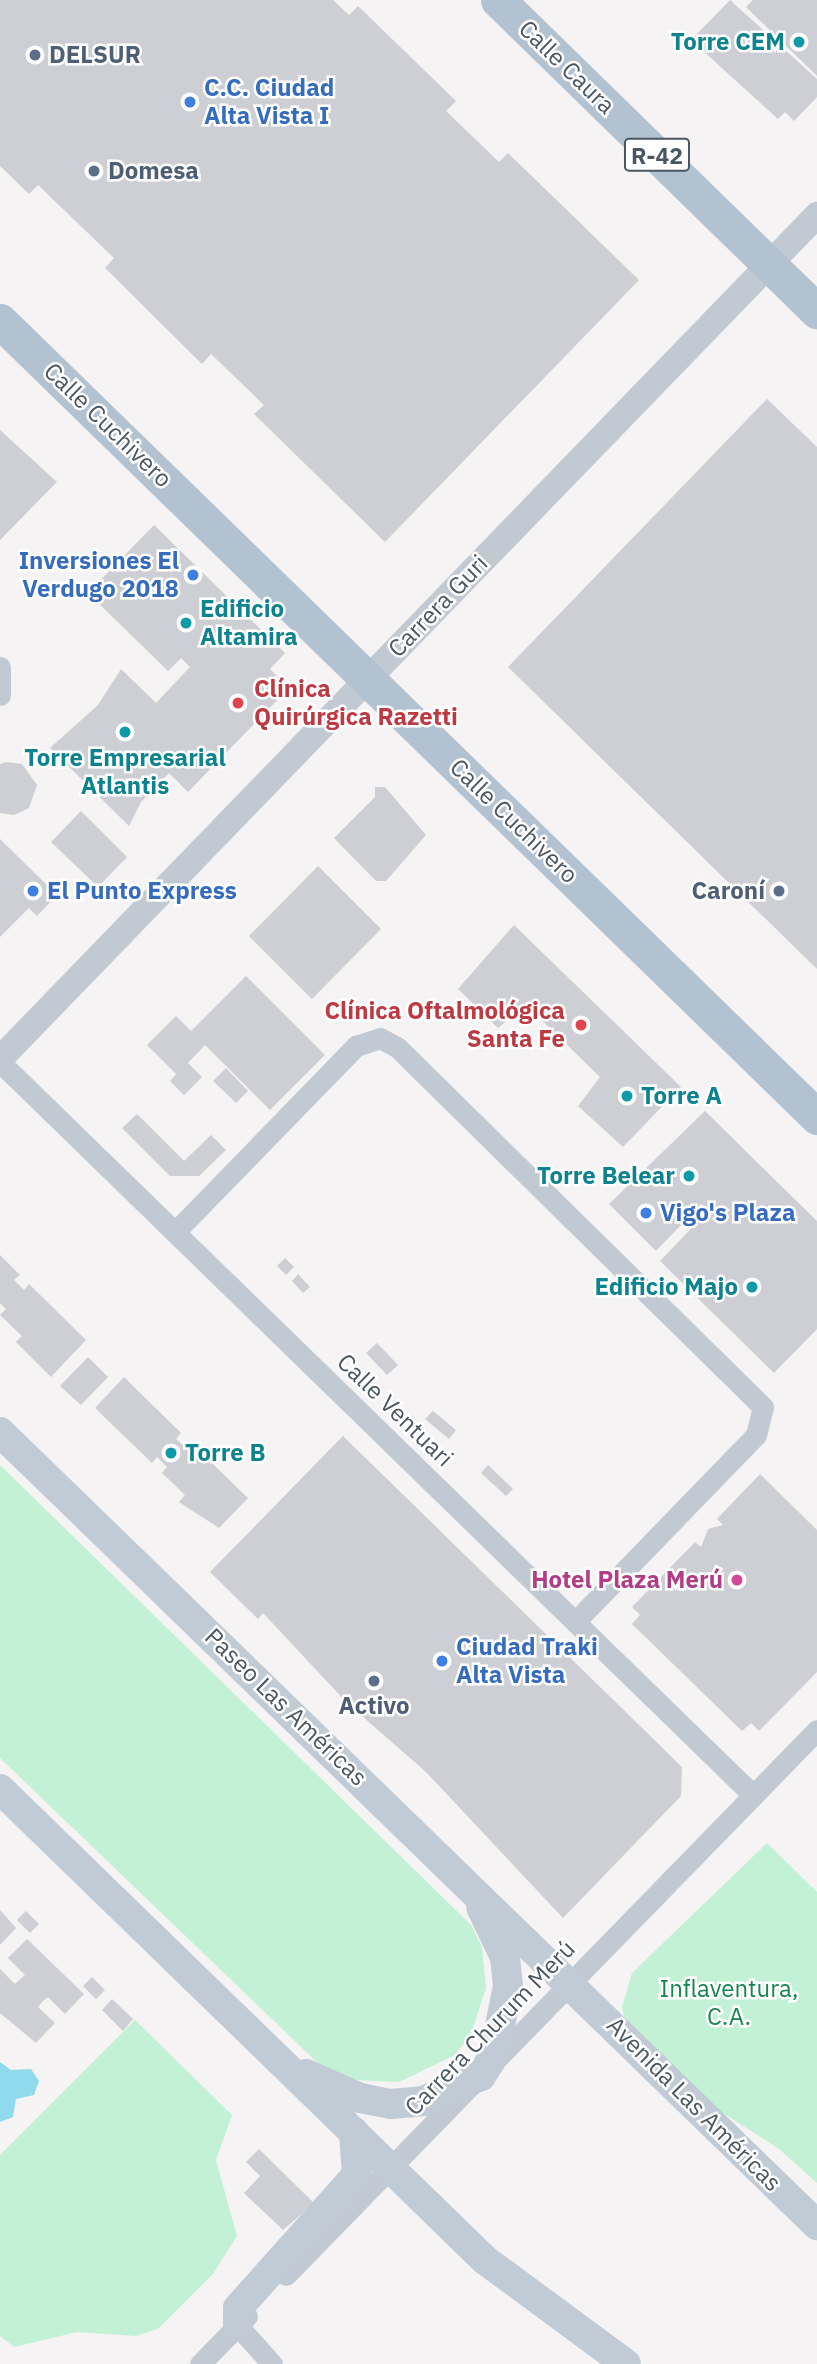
<!DOCTYPE html>
<meta charset="utf-8">
<style>
body{margin:0}
#map{position:relative;width:817px;height:2364px;overflow:hidden;background:#f5f3f3;font-family:"IBM Plex Sans",sans-serif}
div>[style]{position:absolute}
.green>*{inset:0;background:#c3f1d5}
.water>*{inset:0;background:#90daee}
.building>*{inset:0;background:#cdcfd5}
.minor>*{height:21px;margin:-10.5px;padding:0 10.5px;transform-origin:10.5px;border-radius:10.5px;background:#c1cad2}
.tertiary>*{height:26px;margin:-13px;padding:0 13px;transform-origin:13px;border-radius:13px;background:#c1cad2}
.secondary>*{height:30px;margin:-15px;padding:0 15px;transform-origin:15px;border-radius:15px;background:#c1cbd6}
.primary>*{height:35px;margin:-17.5px;padding:0 17.5px;transform-origin:17.5px;border-radius:17.5px;background:#b3c2d1}
.dots>*{width:19px;height:19px;translate:-50% -50%;box-sizing:border-box;border:4px solid #fff;border-radius:50%}
span{translate:-50% -50%;white-space:nowrap;text-align:center;line-height:1.15;-webkit-text-stroke:5px #fff;paint-order:stroke}
.shield-label span{padding:2px 5px;background:#fff;border:2px solid;border-radius:5px;-webkit-text-stroke-width:0}
.shield-label{font-size:23px;color:#4a5661;font-weight:700}
.culture-label{font-size:24px;color:#0d838f;font-weight:700}
.right{translate:-100% -50%;text-align:right}
.left{translate:0 -50%;text-align:left}
.service-label{font-size:24px;color:#4e5e75;font-weight:700}
.street-label{font-size:24px;color:#4a5661}
.shop-label{font-size:24px;color:#366cbe;font-weight:700}
.health-label{font-size:24px;color:#be3a42;font-weight:700}
.hotel-label{font-size:24px;color:#b23c85;font-weight:700}
.park-label{font-size:24px;color:#17864f}
</style>
<div id="map">
<div class="green">
<i style="clip-path:polygon(0 1465px,471px 1925px,482px 1947px,486px 1988px,470px 2037px,453px 2056px,399px 2082px,355px 2080px,323px 2068px,0 1758px)"></i>
<i style="clip-path:polygon(767px 1843px,817px 1892px,817px 2183px,779px 2149px,709px 2104px,626px 2024px,622px 2007px,632px 1973px)"></i>
<i style="clip-path:polygon(135px 2020px,232px 2115px,216px 2160px,237px 2236px,213px 2274px,158px 2329px,136px 2336px,77px 2332px,14px 2347px,0 2336px,0 2155px)"></i>
</div>
<div class="water">
<i style="clip-path:polygon(0 2062px,11px 2070px,31px 2069px,39px 2081px,34px 2095px,16px 2099px,13px 2117px,0 2122px)"></i>
</div>
<div class="building">
<i style="clip-path:polygon(0 0,333px 0,349px 15px,358px 6px,456px 101px,446px 111px,499px 162px,508px 153px,639px 280px,385px 542px,254px 414px,264px 405px,211px 354px,202px 364px,105px 268px,114px 258px,38px 185px,29px 194px,0 166px)"></i>
<i style="clip-path:polygon(730px 0,817px 79px,817px 97px,794px 121px,785px 112px,778px 119px,691px 40px)"></i>
<i style="clip-path:polygon(753px 0,817px 0,817px 76px,746px 7px)"></i>
<i style="clip-path:polygon(767px 399px,817px 447px,817px 969px,508px 667px)"></i>
<i style="clip-path:polygon(0 430px,57px 482px,0 540px)"></i>
<i style="clip-path:polygon(154px 525px,285px 653px,270px 669px,289px 688px,188px 792px,169px 773px,141px 802px,129px 826px,50px 748px,98px 705px,121px 669px,156px 703px,190px 667px,181px 658px,168px 671px,88px 593px)"></i>
<i style="clip-path:polygon(6px 762px,22px 764px,37px 785px,29px 808px,14px 815px,0 813px,0 764px)"></i>
<i style="clip-path:polygon(375px 787px,385px 787px,426px 835px,386px 881px,376px 881px,334px 838px,375px 797px)"></i>
<i style="clip-path:polygon(81px 811px,127px 857px,98px 887px,51px 842px)"></i>
<i style="clip-path:polygon(0 839px,57px 895px,37px 916px,29px 908px,0 937px)"></i>
<i style="clip-path:polygon(318px 866px,381px 929px,312px 999px,249px 936px)"></i>
<i style="clip-path:polygon(514px 925px,681px 1087px,623px 1147px,578px 1106px,600px 1077px,526px 1005px,498px 1028px,458px 989px)"></i>
<i style="clip-path:polygon(246px 976px,325px 1055px,270px 1110px,205px 1045px,188px 1063px,202px 1077px,184px 1095px,170px 1081px,176px 1074px,147px 1045px,176px 1016px,191px 1031px)"></i>
<i style="clip-path:polygon(226px 1068px,248px 1091px,236px 1103px,213px 1081px)"></i>
<i style="clip-path:polygon(705px 1111px,817px 1221px,817px 1329px,774px 1373px,660px 1261px,708px 1211px,701px 1204px,656px 1251px,609px 1204px)"></i>
<i style="clip-path:polygon(137px 1114px,184px 1161px,211px 1135px,226px 1150px,199px 1176px,170px 1176px,122px 1128px)"></i>
<i style="clip-path:polygon(0 1255px,20px 1275px,14px 1280px,24px 1290px,29px 1284px,86px 1340px,51px 1377px,16px 1342px,22px 1336px,0 1315px,6px 1309px,0 1303px)"></i>
<i style="clip-path:polygon(285px 1258px,294px 1267px,286px 1275px,277px 1266px)"></i>
<i style="clip-path:polygon(298px 1274px,310px 1287px,303px 1293px,292px 1281px)"></i>
<i style="clip-path:polygon(377px 1343px,398px 1365px,387px 1375px,366px 1353px)"></i>
<i style="clip-path:polygon(88px 1357px,108px 1377px,81px 1405px,60px 1386px)"></i>
<i style="clip-path:polygon(124px 1377px,181px 1433px,176px 1439px,186px 1448px,191px 1443px,248px 1498px,219px 1528px,179px 1502px,185px 1495px,162px 1473px,167px 1467px,157px 1457px,152px 1463px,95px 1408px)"></i>
<i style="clip-path:polygon(433px 1411px,456px 1430px,449px 1439px,425px 1419px)"></i>
<i style="clip-path:polygon(343px 1436px,682px 1767px,681px 1796px,563px 1918px,426px 1772px,347px 1703px,263px 1613px,258px 1619px,210px 1572px)"></i>
<i style="clip-path:polygon(488px 1465px,513px 1489px,506px 1496px,481px 1473px)"></i>
<i style="clip-path:polygon(760px 1474px,817px 1530px,817px 1672px,759px 1731px,751px 1723px,742px 1731px,632px 1624px,640px 1615px,632px 1607px,695px 1542px,701px 1547px,708px 1529px,723px 1525px,717px 1519px)"></i>
<i style="clip-path:polygon(0 1910px,16px 1928px,0 1945px)"></i>
<i style="clip-path:polygon(26px 1911px,39px 1924px,30px 1933px,17px 1920px)"></i>
<i style="clip-path:polygon(27px 1939px,84px 1994px,65px 2014px,48px 1997px,43px 2001px,38px 2007px,55px 2023px,36px 2043px,0 2013px,0 1969px,15px 1984px,25px 1975px,8px 1958px)"></i>
<i style="clip-path:polygon(92px 1977px,105px 1990px,96px 1999px,83px 1986px)"></i>
<i style="clip-path:polygon(112px 1999px,133px 2019px,123px 2031px,102px 2010px)"></i>
<i style="clip-path:polygon(259px 2149px,314px 2203px,283px 2230px,244px 2193px,260px 2176px,246px 2162px)"></i>
</div>
<div class="minor">
<i style="left:0;top:667px;width:28px;rotate:90deg"></i>
<i style="left:0;top:1062px;width:1051px;rotate:44.23deg"></i>
<i style="left:175px;top:1232px;width:260px;rotate:-45.8deg"></i>
<i style="left:356px;top:1046px;width:25px;rotate:-18deg"></i>
<i style="left:380px;top:1038px;width:19px;rotate:28deg"></i>
<i style="left:397px;top:1047px;width:513px;rotate:44.53deg"></i>
<i style="left:763px;top:1407px;width:29px;rotate:104deg"></i>
<i style="left:756px;top:1435px;width:260px;rotate:134.1deg"></i>
<i style="left:286px;top:2275px;width:761px;rotate:-45.75deg"></i>
<i style="left:238px;top:2326px;width:51px;rotate:48.2deg"></i>
<i style="left:200px;top:2364px;width:67px;rotate:-45.6deg"></i>
</div>
<div class="tertiary">
<i style="left:0;top:1059px;width:1175px;rotate:-45.93deg"></i>
</div>
<div class="secondary">
<i style="left:0;top:1432px;width:1139px;rotate:44.15deg"></i>
<i style="left:0;top:1789px;width:676px;rotate:44.16deg"></i>
<i style="left:485px;top:2260px;width:175px;rotate:36.4deg"></i>
<i style="left:306px;top:2074px;width:59px;rotate:24deg"></i>
<i style="left:360px;top:2098px;width:32px;rotate:11deg"></i>
<i style="left:391px;top:2104px;width:32px;rotate:-5deg"></i>
<i style="left:423px;top:2101px;width:63px;rotate:-23.3deg"></i>
<i style="left:481px;top:2076px;width:25px;rotate:-58deg"></i>
<i style="left:494px;top:2055px;width:70px;rotate:-78.5deg"></i>
<i style="left:508px;top:1986px;width:29px;rotate:-96deg"></i>
<i style="left:505px;top:1957px;width:55px;rotate:-115.6deg"></i>
<i style="left:238px;top:2326px;width:18px;rotate:-90deg"></i>
<i style="left:238px;top:2308px;width:178px;rotate:-48.2deg"></i>
<i style="left:357px;top:2175px;width:43px;rotate:-94deg"></i>
</div>
<div class="primary">
<i style="left:498px;top:0;width:446px;rotate:44.3deg"></i>
<i style="left:0;top:321px;width:1141px;rotate:44.25deg"></i>
</div>
<div class="dots">
<i style="left:799px;top:42px;background:#0f9aa8"></i>
<i style="left:35px;top:55px;background:#5c6f8a"></i>
<i style="left:190px;top:102px;background:#3f7fe0"></i>
<i style="left:94px;top:171px;background:#5c6f8a"></i>
<i style="left:193px;top:575px;background:#3f7fe0"></i>
<i style="left:186px;top:623px;background:#0f9aa8"></i>
<i style="left:238px;top:703px;background:#e0444e"></i>
<i style="left:125px;top:732px;background:#0f9aa8"></i>
<i style="left:33px;top:891px;background:#3f7fe0"></i>
<i style="left:779px;top:891px;background:#5c6f8a"></i>
<i style="left:581px;top:1025px;background:#e0444e"></i>
<i style="left:627px;top:1096px;background:#0f9aa8"></i>
<i style="left:689px;top:1176px;background:#0f9aa8"></i>
<i style="left:646px;top:1213px;background:#3f7fe0"></i>
<i style="left:752px;top:1287px;background:#0f9aa8"></i>
<i style="left:171px;top:1453px;background:#0f9aa8"></i>
<i style="left:737px;top:1580px;background:#d1479c"></i>
<i style="left:442px;top:1661px;background:#3f7fe0"></i>
<i style="left:374px;top:1681px;background:#5c6f8a"></i>
</div>
<div class="shield-label">
<span style="left:657px;top:155px">R-42</span>
</div>
<div class="culture-label">
<span class="right" style="left:785px;top:42px">Torre CEM</span>
<span class="left" style="left:200px;top:623px">Edificio<br>Altamira</span>
<span style="left:125px;top:772px">Torre Empresarial<br>Atlantis</span>
<span class="left" style="left:641px;top:1096px">Torre A</span>
<span class="right" style="left:675px;top:1176px">Torre Belear</span>
<span class="right" style="left:738px;top:1287px">Edificio Majo</span>
<span class="left" style="left:185px;top:1453px">Torre B</span>
</div>
<div class="service-label">
<span class="left" style="left:49px;top:55px">DELSUR</span>
<span class="left" style="left:108px;top:171px">Domesa</span>
<span class="right" style="left:765px;top:891px">Caroní</span>
<span style="left:374px;top:1706px">Activo</span>
</div>
<div class="street-label">
<span style="left:567px;top:67px;rotate:44deg">Calle Caura</span>
<span style="left:108px;top:425px;rotate:44deg">Calle Cuchivero</span>
<span style="left:438px;top:606px;rotate:-46deg">Carrera Guri</span>
<span style="left:514px;top:821px;rotate:44deg">Calle Cuchivero</span>
<span style="left:395px;top:1410px;rotate:44deg">Calle Ventuari</span>
<span style="left:286px;top:1707px;rotate:44deg">Paseo Las Américas</span>
<span style="left:490px;top:2028px;rotate:-46deg">Carrera Churum Merú</span>
<span style="left:694px;top:2104px;rotate:45deg">Avenida Las Américas</span>
</div>
<div class="shop-label">
<span class="left" style="left:204px;top:102px">C.C. Ciudad<br>Alta Vista I</span>
<span class="right" style="left:179px;top:575px">Inversiones El<br>Verdugo 2018</span>
<span class="left" style="left:47px;top:891px">El Punto Express</span>
<span class="left" style="left:660px;top:1213px">Vigo's Plaza</span>
<span class="left" style="left:456px;top:1661px">Ciudad Traki<br>Alta Vista</span>
</div>
<div class="health-label">
<span class="left" style="left:254px;top:703px">Clínica<br>Quirúrgica Razetti</span>
<span class="right" style="left:565px;top:1025px">Clínica Oftalmológica<br>Santa Fe</span>
</div>
<div class="hotel-label">
<span class="right" style="left:723px;top:1580px">Hotel Plaza Merú</span>
</div>
<div class="park-label">
<span style="left:729px;top:2003px">Inflaventura,<br>C.A.</span>
</div>
</div>
